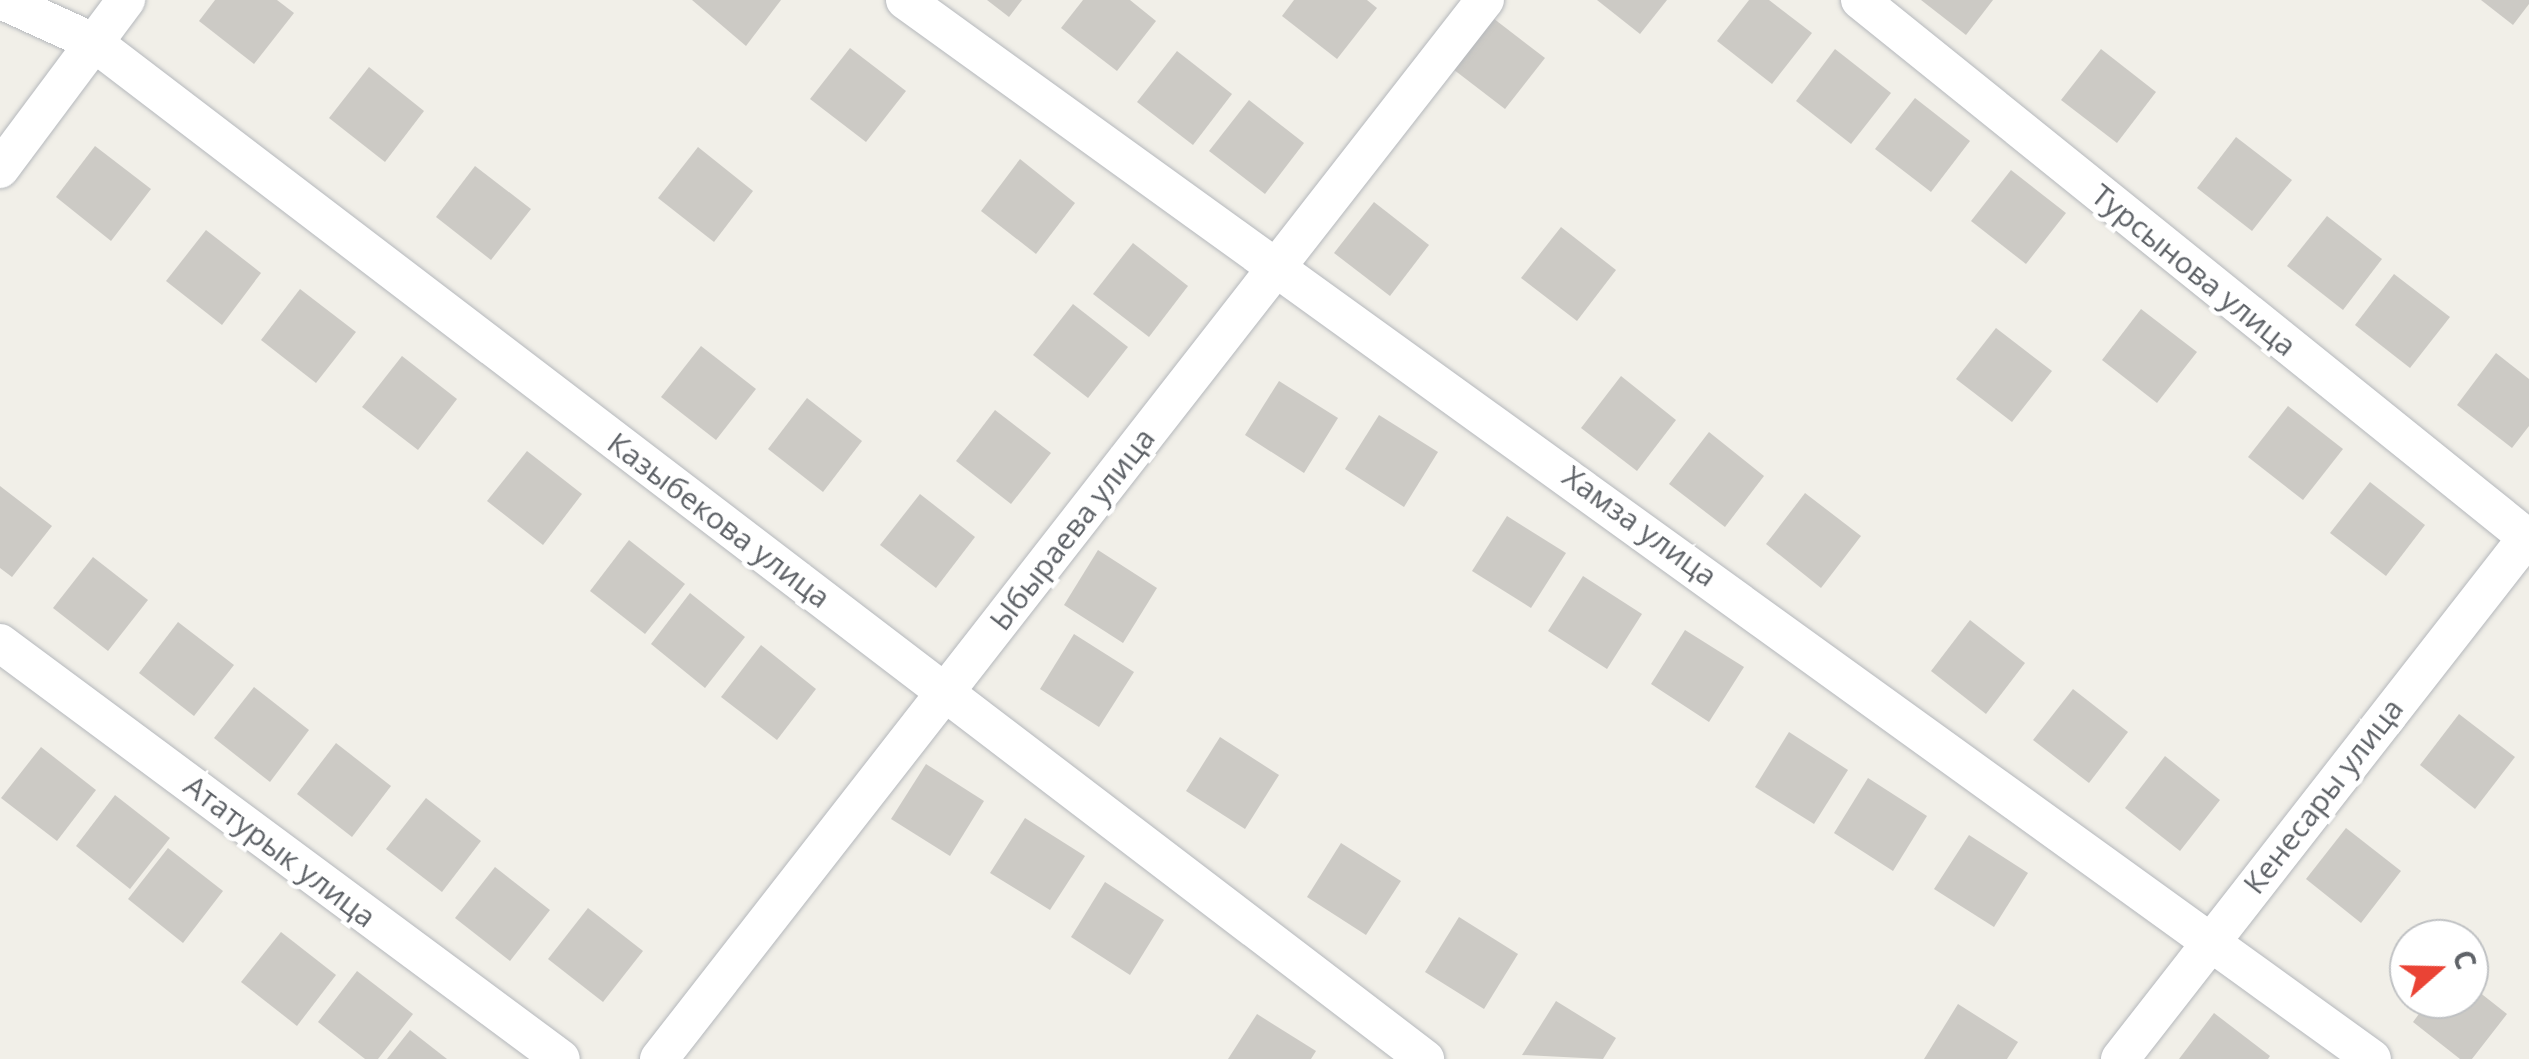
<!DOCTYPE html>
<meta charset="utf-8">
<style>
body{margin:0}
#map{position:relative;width:2529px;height:1059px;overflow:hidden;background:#f1efe8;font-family:"Open Sans",sans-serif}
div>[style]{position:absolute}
.building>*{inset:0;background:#cccac5}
.roads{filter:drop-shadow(0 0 2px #b5b8bc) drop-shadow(0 0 2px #b5b8bc)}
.minor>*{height:38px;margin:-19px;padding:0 19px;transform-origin:19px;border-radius:19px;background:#fff}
span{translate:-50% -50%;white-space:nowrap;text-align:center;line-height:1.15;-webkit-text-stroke:9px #fff;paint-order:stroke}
.street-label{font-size:30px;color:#5f6368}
.north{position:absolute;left:2389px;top:919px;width:100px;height:100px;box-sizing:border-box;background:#fff;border:2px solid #bfc1c3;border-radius:50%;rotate:70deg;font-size:28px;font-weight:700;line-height:40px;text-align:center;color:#5f6368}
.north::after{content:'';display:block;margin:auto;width:35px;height:45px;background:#ea4335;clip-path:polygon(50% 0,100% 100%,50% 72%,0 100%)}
</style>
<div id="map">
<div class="building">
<i style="clip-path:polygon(215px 0,277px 0,294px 13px,254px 64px,199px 21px)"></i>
<i style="clip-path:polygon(692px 0,781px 0,746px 46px)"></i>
<i style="clip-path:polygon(987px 0,1022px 0,1009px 17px)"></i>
<i style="clip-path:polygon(1083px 0,1130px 0,1156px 21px,1117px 71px,1061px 28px)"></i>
<i style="clip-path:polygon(1294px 0,1367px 0,1377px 8px,1337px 59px,1282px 16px)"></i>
<i style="clip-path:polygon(1597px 0,1667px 0,1640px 34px)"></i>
<i style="clip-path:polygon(1749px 0,1769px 0,1812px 33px,1772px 84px,1717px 41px)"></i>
<i style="clip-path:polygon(1921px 0,1993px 0,1966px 35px)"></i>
<i style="clip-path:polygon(2481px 0,2529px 0,2529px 4px,2513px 25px)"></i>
<i style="clip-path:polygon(1489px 15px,1545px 58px,1505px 109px,1449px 66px)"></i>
<i style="clip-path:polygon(850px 48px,906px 91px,866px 142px,810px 99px)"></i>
<i style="clip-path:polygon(1835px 49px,1891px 93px,1851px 144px,1796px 101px)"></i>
<i style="clip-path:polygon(2101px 49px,2156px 92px,2117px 143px,2061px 100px)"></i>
<i style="clip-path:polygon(1177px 51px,1232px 94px,1193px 145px,1137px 102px)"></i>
<i style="clip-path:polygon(369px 67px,424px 111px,385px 162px,329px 118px)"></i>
<i style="clip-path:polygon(1915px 98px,1970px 141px,1931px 192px,1875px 149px)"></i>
<i style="clip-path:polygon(1249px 100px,1304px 143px,1265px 194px,1209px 151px)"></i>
<i style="clip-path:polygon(2236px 137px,2292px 180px,2252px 231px,2197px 188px)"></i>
<i style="clip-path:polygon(95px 146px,151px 189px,111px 241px,56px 197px)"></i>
<i style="clip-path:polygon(698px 147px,753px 191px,714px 242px,658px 198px)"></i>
<i style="clip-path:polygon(1020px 159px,1075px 203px,1036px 254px,981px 211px)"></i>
<i style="clip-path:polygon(475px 166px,531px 209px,491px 260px,436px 217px)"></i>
<i style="clip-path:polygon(2011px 170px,2066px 213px,2026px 264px,1971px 221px)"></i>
<i style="clip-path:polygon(1374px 202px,1429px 245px,1390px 296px,1334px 253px)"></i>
<i style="clip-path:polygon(2327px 216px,2382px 259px,2343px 310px,2287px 266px)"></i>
<i style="clip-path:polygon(1561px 227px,1616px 270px,1577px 321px,1521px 278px)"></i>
<i style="clip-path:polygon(206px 230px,261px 273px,222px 325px,166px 281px)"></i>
<i style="clip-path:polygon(1133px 243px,1188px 286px,1149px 337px,1093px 294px)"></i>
<i style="clip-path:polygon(2394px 274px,2450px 317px,2410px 368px,2355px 325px)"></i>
<i style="clip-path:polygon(300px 289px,356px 332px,316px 383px,261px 340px)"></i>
<i style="clip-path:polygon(1073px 304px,1128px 347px,1088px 398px,1033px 355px)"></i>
<i style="clip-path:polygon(2141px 309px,2197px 352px,2157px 403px,2102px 360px)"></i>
<i style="clip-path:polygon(1996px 328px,2052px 371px,2012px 422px,1956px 379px)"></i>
<i style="clip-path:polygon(701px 346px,756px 389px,716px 440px,661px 397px)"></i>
<i style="clip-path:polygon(2496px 353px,2529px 379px,2529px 426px,2512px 448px,2457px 405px)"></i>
<i style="clip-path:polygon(402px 356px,457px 399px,418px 450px,362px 407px)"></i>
<i style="clip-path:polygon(1621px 376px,1676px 420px,1637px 471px,1581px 428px)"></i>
<i style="clip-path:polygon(1279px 381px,1338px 418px,1304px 473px,1245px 435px)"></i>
<i style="clip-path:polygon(807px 398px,862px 441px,823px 492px,768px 449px)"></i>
<i style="clip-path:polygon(2288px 406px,2343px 449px,2303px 500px,2248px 457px)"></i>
<i style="clip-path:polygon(995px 410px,1051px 453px,1011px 504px,956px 461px)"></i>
<i style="clip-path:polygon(1379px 415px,1438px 452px,1404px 507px,1345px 469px)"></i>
<i style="clip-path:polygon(1709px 432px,1764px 476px,1725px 527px,1669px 484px)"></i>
<i style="clip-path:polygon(527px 451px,582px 494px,543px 545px,487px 501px)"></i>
<i style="clip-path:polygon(2370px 482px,2425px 525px,2386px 576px,2330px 533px)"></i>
<i style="clip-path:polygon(0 486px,52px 526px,12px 577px,0 568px)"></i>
<i style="clip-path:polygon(1805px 493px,1861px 536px,1821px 588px,1766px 544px)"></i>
<i style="clip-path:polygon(920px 494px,975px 537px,936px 588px,880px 545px)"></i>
<i style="clip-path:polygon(1507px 516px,1566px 553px,1531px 608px,1472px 571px)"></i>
<i style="clip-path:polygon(629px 540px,685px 584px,645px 634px,590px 591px)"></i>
<i style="clip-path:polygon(1098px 550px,1157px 588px,1123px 643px,1064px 605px)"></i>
<i style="clip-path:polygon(93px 557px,148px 600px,108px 651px,53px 608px)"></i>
<i style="clip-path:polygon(1583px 576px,1642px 614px,1607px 669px,1548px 631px)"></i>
<i style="clip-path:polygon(690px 593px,745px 637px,705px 688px,651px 644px)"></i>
<i style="clip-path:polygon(1970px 620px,2025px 663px,1986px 714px,1931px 671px)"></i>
<i style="clip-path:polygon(178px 622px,234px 665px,194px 716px,139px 673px)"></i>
<i style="clip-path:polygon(1685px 630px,1744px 667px,1709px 722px,1651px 684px)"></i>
<i style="clip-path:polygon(1074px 634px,1134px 672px,1099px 727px,1040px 689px)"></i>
<i style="clip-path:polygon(761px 645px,816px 689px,777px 740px,721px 697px)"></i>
<i style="clip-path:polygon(254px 687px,309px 730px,270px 782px,214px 738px)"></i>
<i style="clip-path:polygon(2073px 689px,2128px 732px,2089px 783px,2033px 740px)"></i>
<i style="clip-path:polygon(2459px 714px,2515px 757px,2475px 809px,2420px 765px)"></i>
<i style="clip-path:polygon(1789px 732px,1848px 770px,1814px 824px,1755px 787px)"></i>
<i style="clip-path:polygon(1220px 737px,1279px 775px,1245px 829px,1186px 791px)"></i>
<i style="clip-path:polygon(336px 743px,391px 786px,352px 837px,297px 794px)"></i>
<i style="clip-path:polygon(41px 747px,96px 790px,57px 841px,1px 798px)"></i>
<i style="clip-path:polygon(2165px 756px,2220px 800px,2180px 851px,2125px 808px)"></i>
<i style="clip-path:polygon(926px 764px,984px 801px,950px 856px,891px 819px)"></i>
<i style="clip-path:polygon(1868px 778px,1927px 816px,1893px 871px,1834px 833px)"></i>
<i style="clip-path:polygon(115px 795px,170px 838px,130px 889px,76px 846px)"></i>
<i style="clip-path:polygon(426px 798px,481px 841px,442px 892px,386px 849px)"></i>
<i style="clip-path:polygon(1025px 818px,1085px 856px,1050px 910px,990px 873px)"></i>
<i style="clip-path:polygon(2346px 828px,2401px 871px,2361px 923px,2306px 879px)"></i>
<i style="clip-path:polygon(1969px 835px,2028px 873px,1994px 927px,1934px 889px)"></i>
<i style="clip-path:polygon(1341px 843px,1401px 881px,1366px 935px,1307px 897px)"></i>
<i style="clip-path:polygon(168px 848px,223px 891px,183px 943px,128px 899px)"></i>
<i style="clip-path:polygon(495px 867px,550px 910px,510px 961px,455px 918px)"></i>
<i style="clip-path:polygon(1105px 882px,1164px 920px,1130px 975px,1071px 937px)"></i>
<i style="clip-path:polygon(588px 908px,643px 951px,603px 1002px,548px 959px)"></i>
<i style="clip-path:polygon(1459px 917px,1518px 954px,1484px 1009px,1425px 972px)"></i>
<i style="clip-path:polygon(281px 932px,336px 975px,297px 1026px,241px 982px)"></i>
<i style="clip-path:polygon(357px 971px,413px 1014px,378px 1059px,365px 1059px,318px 1022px)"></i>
<i style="clip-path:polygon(2469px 984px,2507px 1014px,2472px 1059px,2460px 1059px,2413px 1022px,2430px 999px,2469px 999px)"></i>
<i style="clip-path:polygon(1556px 1001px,1616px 1038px,1603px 1059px,1522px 1055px)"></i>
<i style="clip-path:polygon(1958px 1004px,2018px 1042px,2007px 1059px,1924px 1059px)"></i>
<i style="clip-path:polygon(2214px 1013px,2270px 1056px,2268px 1059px,2179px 1059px)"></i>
<i style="clip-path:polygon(1257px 1014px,1316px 1051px,1311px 1059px,1228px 1059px)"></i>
<i style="clip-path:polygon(410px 1030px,447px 1059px,387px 1059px)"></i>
</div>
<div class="roads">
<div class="minor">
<i style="left:1px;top:0;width:101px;rotate:24.5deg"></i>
<i style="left:93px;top:42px;width:1676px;rotate:37.36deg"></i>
<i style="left:905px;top:0;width:1809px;rotate:35.82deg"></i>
<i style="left:1860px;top:0;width:859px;rotate:38.86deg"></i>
<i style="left:0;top:169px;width:211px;rotate:-53.3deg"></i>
<i style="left:0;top:643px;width:698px;rotate:36.56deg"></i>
<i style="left:659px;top:1059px;width:1343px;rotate:-52.05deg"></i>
<i style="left:2120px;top:1059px;width:665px;rotate:-52.03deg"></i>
</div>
</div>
<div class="street-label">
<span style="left:2194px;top:270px;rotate:39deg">Турсынова улица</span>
<span style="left:719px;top:520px;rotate:37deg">Казыбекова улица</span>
<span style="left:1640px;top:526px;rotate:36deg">Хамза улица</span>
<span style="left:1072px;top:529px;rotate:-52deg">Ыбыраева улица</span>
<span style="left:2323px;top:796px;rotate:-52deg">Кенесары улица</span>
<span style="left:280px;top:851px;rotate:37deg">Ататурык улица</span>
</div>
<div class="north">С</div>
</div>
